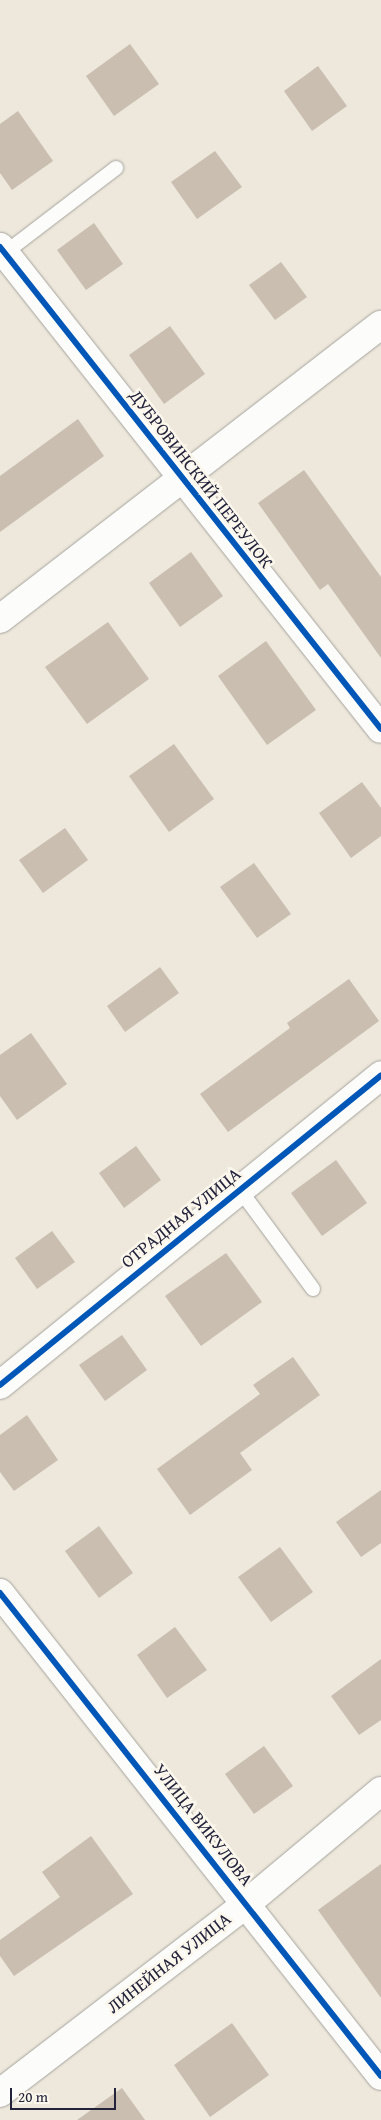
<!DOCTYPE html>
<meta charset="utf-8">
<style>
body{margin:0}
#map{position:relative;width:381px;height:2120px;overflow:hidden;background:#ede8db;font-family:"Gentium Book Plus",serif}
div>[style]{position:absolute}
.building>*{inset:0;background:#c9beb0}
.roads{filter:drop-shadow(0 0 1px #a6a39f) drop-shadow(0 0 1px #a6a39f)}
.service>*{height:14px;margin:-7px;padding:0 7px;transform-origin:7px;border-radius:7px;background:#fcfcfa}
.minor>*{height:28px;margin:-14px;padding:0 14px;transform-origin:14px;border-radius:14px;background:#fcfcfa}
.tertiary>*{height:28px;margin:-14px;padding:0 14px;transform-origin:14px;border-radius:14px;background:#fcfcfa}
.cycleway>*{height:6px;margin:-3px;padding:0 3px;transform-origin:3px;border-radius:3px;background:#0057b8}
span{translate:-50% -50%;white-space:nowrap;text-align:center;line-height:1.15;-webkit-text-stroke:5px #fbf7ec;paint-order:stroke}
.street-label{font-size:18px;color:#22223b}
.scale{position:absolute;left:10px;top:2088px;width:106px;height:22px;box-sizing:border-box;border:2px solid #22223b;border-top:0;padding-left:6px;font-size:15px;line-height:18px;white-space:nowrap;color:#22223b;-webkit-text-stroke:4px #fbf7ec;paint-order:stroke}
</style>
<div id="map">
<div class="building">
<i style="clip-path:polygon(130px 44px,159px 84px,114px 116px,86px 76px)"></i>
<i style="clip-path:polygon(318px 66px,347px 106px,312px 131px,284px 91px)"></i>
<i style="clip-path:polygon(18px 111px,53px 161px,12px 190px,0 173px,0 124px)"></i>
<i style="clip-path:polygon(215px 151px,242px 187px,197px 219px,171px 182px)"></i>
<i style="clip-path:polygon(94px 223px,123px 264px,86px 290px,57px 250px)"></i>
<i style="clip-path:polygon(281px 262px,307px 297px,275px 320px,249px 285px)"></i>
<i style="clip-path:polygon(170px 326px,205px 374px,164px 404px,129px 355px)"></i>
<i style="clip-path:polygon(78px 419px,104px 456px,0 532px,0 476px)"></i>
<i style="clip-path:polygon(304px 470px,381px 577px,381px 658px,328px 584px,320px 590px,258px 503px)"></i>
<i style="clip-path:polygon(191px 552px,223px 596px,180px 627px,149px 583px)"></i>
<i style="clip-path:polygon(108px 622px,149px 679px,87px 724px,45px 667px)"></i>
<i style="clip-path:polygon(266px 641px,316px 710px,267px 745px,218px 676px)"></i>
<i style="clip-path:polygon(174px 744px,214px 799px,169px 832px,129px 776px)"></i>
<i style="clip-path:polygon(362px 782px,381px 808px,381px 836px,351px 858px,319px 813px)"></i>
<i style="clip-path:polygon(65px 828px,88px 860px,43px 893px,19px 860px)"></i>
<i style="clip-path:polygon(254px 863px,291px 914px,257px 938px,220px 887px)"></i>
<i style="clip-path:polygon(160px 967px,179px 993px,125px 1032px,107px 1006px)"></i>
<i style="clip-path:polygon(349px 979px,379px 1021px,228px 1132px,200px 1094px,290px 1028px,287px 1023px)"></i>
<i style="clip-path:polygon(31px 1033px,67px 1084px,17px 1120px,0 1096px,0 1055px)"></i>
<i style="clip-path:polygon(136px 1146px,161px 1180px,124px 1208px,99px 1173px)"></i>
<i style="clip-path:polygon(336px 1160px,367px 1203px,322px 1236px,291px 1193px)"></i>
<i style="clip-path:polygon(52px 1231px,75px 1262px,37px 1289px,15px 1258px)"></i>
<i style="clip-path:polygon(226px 1253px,262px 1302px,201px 1346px,165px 1296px)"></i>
<i style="clip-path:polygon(122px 1335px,147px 1370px,105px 1401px,79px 1365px)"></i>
<i style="clip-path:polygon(293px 1357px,320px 1395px,240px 1453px,252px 1470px,190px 1515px,157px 1469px,260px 1394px,253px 1385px)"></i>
<i style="clip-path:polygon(27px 1415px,58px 1460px,14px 1491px,0 1472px,0 1435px)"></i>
<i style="clip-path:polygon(381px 1490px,381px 1543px,361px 1557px,336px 1522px)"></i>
<i style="clip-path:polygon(99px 1526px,133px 1573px,99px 1598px,65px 1551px)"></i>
<i style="clip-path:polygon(280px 1547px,313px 1592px,271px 1622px,238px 1577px)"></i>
<i style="clip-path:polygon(175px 1627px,207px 1670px,167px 1698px,137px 1655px)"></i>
<i style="clip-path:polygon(381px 1659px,381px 1720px,359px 1735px,331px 1696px)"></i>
<i style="clip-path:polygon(264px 1746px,293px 1786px,254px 1814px,225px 1774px)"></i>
<i style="clip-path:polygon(91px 1836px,133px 1894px,14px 1976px,0 1956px,0 1940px,60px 1897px,42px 1872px)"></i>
<i style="clip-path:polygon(381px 1864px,381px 1998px,318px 1910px)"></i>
<i style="clip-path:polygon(232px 2023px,269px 2075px,210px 2117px,174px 2065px)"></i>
<i style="clip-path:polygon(122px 2088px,145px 2120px,77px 2120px)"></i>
</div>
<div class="roads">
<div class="service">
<i style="left:1px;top:256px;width:145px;rotate:-37.4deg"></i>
<i style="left:240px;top:1190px;width:123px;rotate:53.6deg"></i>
</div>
<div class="minor">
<i style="left:0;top:247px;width:614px;rotate:51.68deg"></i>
<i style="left:0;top:619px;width:481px;rotate:-37.7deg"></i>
<i style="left:0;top:1593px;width:615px;rotate:51.73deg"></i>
<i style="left:0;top:2093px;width:310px;rotate:-37.5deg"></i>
<i style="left:246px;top:1904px;width:176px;rotate:-39.9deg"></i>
</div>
<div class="tertiary">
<i style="left:0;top:1385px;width:491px;rotate:-39.1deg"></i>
</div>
</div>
<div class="cycleway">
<i style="left:0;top:247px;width:614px;rotate:51.68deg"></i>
<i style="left:0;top:1385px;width:491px;rotate:-39.1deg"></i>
<i style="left:0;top:1593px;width:615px;rotate:51.73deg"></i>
</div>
<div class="street-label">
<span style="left:201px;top:479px;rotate:52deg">ДУБРОВИНСКИЙ ПЕРЕУЛОК</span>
<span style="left:181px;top:1218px;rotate:-39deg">ОТРАДНАЯ УЛИЦА</span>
<span style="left:203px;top:1825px;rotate:52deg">УЛИЦА ВИКУЛОВА</span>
<span style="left:169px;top:1963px;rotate:-38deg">ЛИНЕЙНАЯ УЛИЦА</span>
</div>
<div class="scale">20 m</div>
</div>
